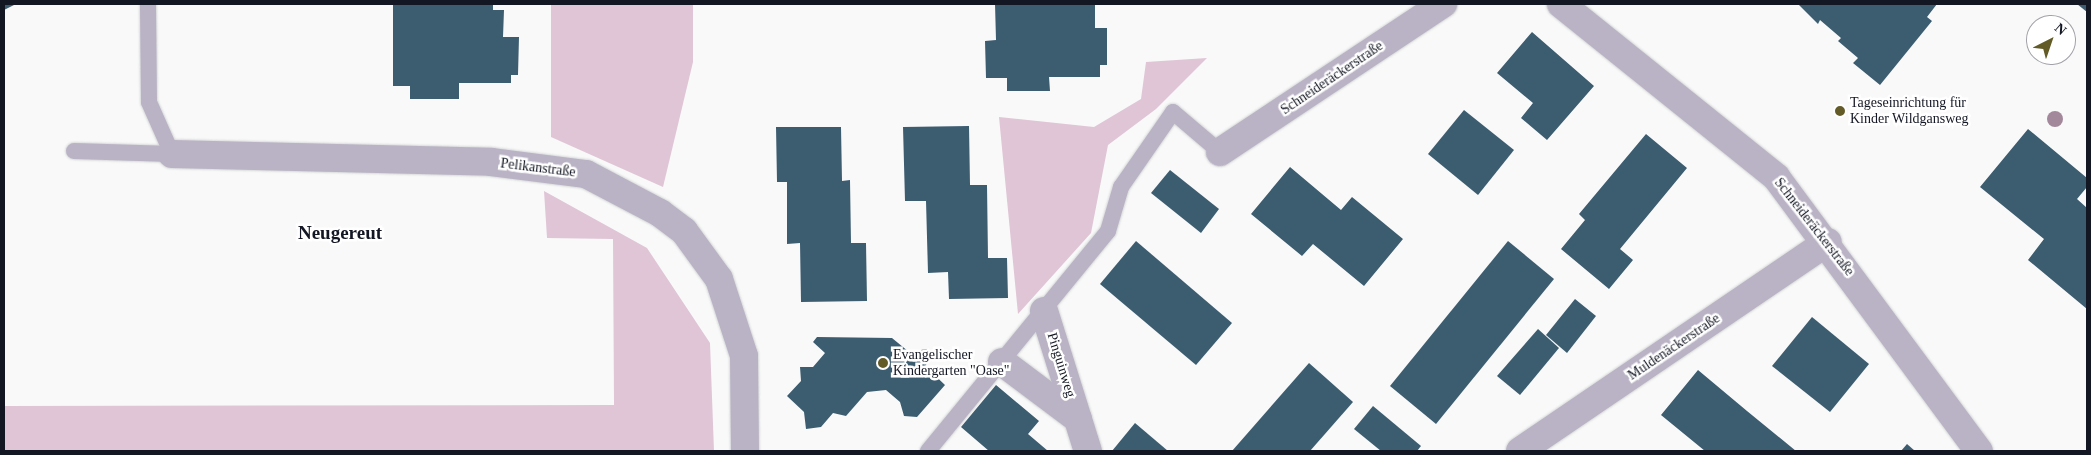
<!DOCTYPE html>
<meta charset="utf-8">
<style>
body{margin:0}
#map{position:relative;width:2091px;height:455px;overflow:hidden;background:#f9f9f9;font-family:"Times New Roman",serif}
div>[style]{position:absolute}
.green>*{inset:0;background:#dfc5d6}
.building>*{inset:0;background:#3c5c70}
.roads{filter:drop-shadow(0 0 1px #d4d5d7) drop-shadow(0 0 1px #d4d5d7)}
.lane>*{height:16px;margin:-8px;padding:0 8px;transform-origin:8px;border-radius:8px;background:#bab3c5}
.street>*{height:28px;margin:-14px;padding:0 14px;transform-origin:14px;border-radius:14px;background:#bab3c5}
.trees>*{width:16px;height:16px;margin:-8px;border-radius:50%;background:#a3889c}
.dots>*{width:14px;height:14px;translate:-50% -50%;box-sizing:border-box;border:2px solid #fff;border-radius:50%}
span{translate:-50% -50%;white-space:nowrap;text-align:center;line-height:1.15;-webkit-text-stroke:5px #fff;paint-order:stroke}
.street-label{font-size:14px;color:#131723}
.poi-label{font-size:14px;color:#131723}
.left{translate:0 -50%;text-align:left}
.district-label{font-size:19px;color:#131723;font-weight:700}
.frame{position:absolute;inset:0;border:5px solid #131723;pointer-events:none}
.north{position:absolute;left:2026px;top:15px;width:50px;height:50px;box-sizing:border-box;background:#fff;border:1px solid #a1a2a7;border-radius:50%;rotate:41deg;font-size:14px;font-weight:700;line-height:20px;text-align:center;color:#131723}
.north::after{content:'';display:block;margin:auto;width:18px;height:22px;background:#625b28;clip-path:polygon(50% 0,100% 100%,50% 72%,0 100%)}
</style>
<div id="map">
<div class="green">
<i style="clip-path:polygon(551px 4px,693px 4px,693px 62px,663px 187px,551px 137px)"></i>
<i style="clip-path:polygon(1207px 58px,1156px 109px,1108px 145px,1091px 233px,1018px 314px,999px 117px,1094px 127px,1141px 99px,1146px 62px)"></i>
<i style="clip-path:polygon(544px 191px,647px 248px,710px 343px,714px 451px,4px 451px,4px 406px,614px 405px,613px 239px,547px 238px)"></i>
</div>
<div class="building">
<i style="clip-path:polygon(4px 4px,16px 4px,4px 10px)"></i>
<i style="clip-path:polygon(393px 4px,493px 4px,493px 10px,504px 10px,503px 37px,519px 37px,518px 75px,511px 75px,511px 83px,459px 83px,459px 99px,410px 99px,410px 86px,393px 86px)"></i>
<i style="clip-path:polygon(995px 4px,1095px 4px,1095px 28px,1107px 28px,1107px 65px,1100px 65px,1100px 77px,1049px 77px,1050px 91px,1007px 91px,1007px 78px,986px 78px,985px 41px,996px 40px)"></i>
<i style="clip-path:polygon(1798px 4px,1937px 4px,1927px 17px,1932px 21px,1880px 85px,1853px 63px,1858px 58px,1838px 41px,1841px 38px,1820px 20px,1818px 24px)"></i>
<i style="clip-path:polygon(2077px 4px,2087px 4px,2087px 12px)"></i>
<i style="clip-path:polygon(1532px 32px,1594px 86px,1547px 140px,1521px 118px,1533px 103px,1497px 73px)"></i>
<i style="clip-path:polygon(1464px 110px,1514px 150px,1478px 195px,1428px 154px)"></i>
<i style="clip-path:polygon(969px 126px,970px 185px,987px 185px,988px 258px,1007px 258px,1008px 298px,949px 299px,948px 272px,928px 273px,926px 201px,905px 201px,903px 127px)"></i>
<i style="clip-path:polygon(776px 127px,841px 127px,842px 181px,850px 180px,851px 243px,866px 243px,867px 301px,801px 302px,800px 243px,787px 244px,787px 182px,777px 182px)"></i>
<i style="clip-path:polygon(2028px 129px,2087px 178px,2087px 187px,2077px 199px,2087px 208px,2087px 309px,2028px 260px,2044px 239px,1980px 187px)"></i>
<i style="clip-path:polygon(1646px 134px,1687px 168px,1620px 249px,1633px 260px,1609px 289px,1561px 249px,1585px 220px,1579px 214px)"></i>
<i style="clip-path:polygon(1290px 167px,1341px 210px,1352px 197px,1403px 239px,1364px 286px,1313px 244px,1302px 256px,1251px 214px)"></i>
<i style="clip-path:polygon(1170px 170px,1219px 209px,1201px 233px,1151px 193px)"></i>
<i style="clip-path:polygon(1136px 241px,1232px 323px,1196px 365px,1100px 284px)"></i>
<i style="clip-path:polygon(1508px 241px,1554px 279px,1436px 424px,1390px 386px)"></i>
<i style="clip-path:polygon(1575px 299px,1596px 316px,1567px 353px,1546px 335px)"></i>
<i style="clip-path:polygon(1812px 317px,1869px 364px,1830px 412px,1772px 366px)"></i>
<i style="clip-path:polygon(1538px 329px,1559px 348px,1520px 395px,1497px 376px)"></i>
<i style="clip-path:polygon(817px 337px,892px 338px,909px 352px,927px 349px,926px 367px,945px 385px,917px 417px,904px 416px,900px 402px,886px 390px,867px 392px,846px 416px,833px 413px,821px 427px,806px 429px,804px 412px,787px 396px,801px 381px,800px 367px,813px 367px,825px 353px,813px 342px)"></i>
<i style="clip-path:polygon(1309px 363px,1353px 402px,1310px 451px,1232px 451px)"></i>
<i style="clip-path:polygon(1698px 370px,1747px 411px,1796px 451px,1705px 451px,1661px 415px)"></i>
<i style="clip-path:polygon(996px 385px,1039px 421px,1028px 434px,1048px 451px,989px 451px,961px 427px)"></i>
<i style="clip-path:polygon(1373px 406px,1421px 446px,1417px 451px,1381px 451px,1354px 429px)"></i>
<i style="clip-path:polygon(1135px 423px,1168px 451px,1112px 451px)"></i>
<i style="clip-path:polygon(1907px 444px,1915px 451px,1901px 451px)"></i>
</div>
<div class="roads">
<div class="lane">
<i style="left:74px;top:151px;width:98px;rotate:1.8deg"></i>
<i style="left:172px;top:154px;width:57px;rotate:-113.9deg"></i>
<i style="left:149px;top:102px;width:98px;rotate:-90.6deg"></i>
<i style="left:928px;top:451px;width:284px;rotate:-50.7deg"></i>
<i style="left:1108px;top:231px;width:46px;rotate:-73.5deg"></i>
<i style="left:1121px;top:187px;width:91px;rotate:-55.3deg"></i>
<i style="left:1173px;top:112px;width:62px;rotate:40.4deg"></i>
</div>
<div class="street">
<i style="left:1561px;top:4px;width:276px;rotate:38.8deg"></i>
<i style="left:1776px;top:177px;width:341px;rotate:53.5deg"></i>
<i style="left:1220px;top:152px;width:268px;rotate:-33.6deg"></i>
<i style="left:172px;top:154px;width:319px;rotate:1.4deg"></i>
<i style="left:491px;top:162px;width:96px;rotate:7.2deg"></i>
<i style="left:586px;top:174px;width:84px;rotate:27.8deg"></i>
<i style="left:660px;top:213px;width:30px;rotate:37deg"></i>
<i style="left:684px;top:231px;width:59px;rotate:53.9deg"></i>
<i style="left:719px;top:279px;width:81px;rotate:72deg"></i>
<i style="left:744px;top:356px;width:95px;rotate:89.4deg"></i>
<i style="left:1044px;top:311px;width:147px;rotate:72.6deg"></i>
<i style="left:1002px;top:362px;width:95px;rotate:36.9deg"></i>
<i style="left:1520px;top:451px;width:372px;rotate:-34.2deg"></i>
</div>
</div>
<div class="trees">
<i style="left:2055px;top:119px"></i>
</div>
<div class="dots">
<i style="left:1840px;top:111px;background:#625b28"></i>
<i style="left:883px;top:363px;background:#625b28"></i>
</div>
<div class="street-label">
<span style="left:1332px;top:78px;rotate:-34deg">Schneideräckerstraße</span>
<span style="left:538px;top:168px;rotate:7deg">Pelikanstraße</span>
<span style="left:1814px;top:227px;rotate:52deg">Schneideräckerstraße</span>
<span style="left:1674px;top:347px;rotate:-34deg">Muldenäckerstraße</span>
<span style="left:1061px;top:365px;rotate:73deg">Pinguinweg</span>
</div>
<div class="poi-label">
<span class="left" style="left:1850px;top:111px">Tageseinrichtung für<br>Kinder Wildgansweg</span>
<span class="left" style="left:893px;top:363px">Evangelischer<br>Kindergarten "Oase"</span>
</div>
<div class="district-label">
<span style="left:340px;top:233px">Neugereut</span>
</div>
<div class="frame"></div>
<div class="north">N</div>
</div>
